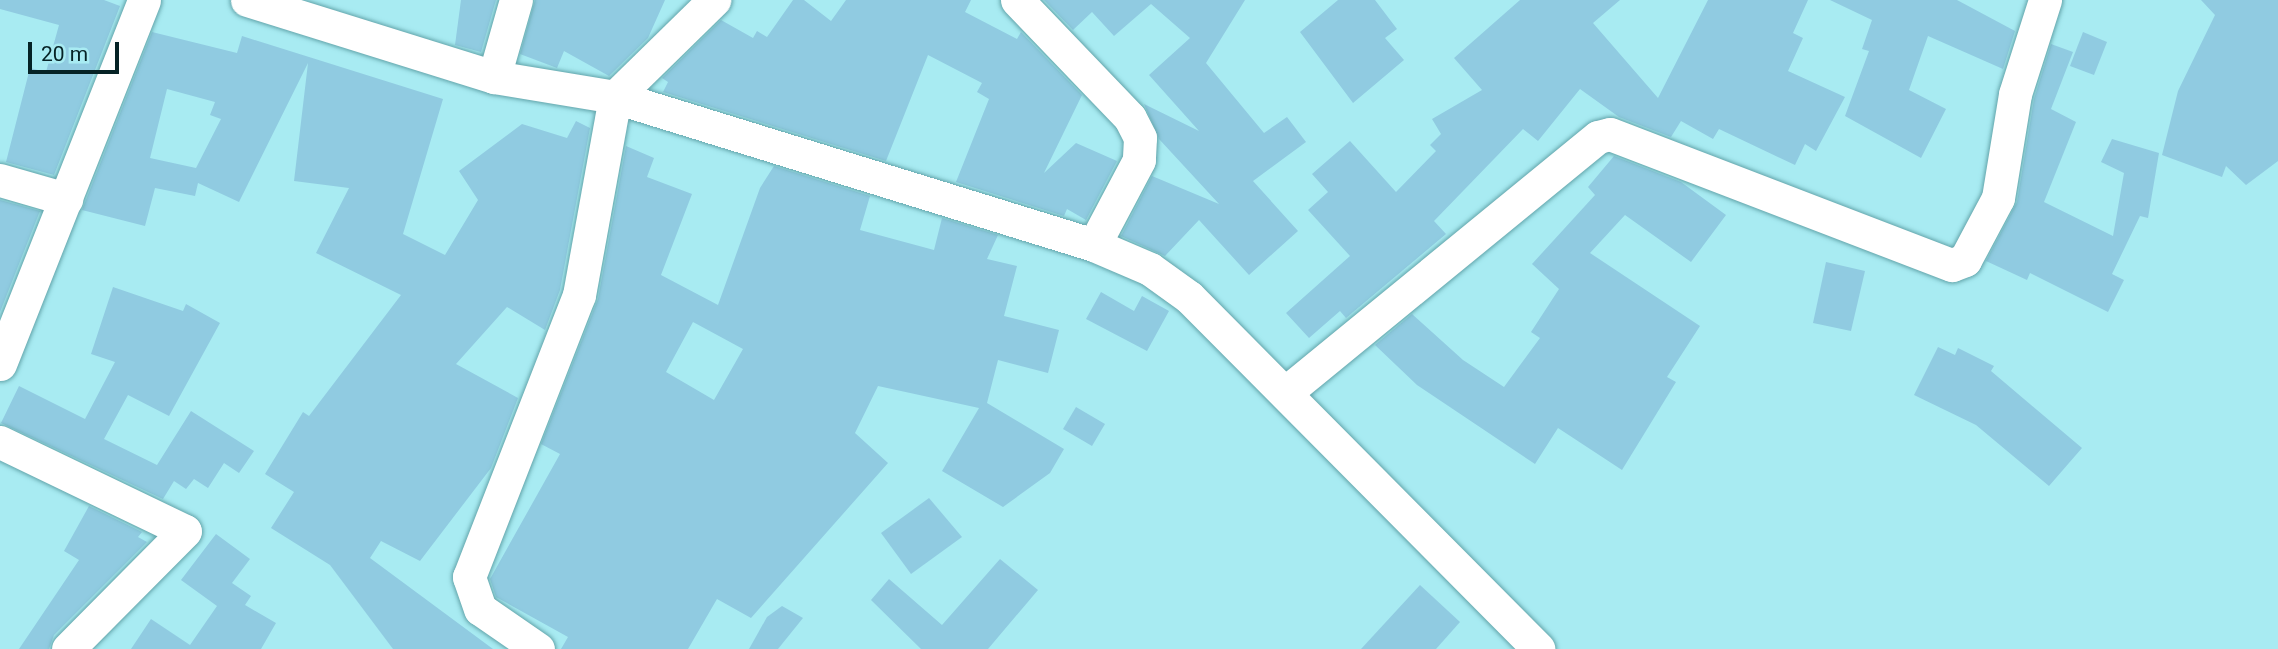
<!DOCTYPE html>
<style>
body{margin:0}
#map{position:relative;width:2278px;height:649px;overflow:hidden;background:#a8ebf2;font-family:Roboto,sans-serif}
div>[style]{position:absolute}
.building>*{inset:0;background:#90cbe1}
.roads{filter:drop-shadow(0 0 2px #62a4aa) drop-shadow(0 0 2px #62a4aa)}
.minor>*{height:33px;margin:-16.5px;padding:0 16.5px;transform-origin:16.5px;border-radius:16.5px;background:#fff}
span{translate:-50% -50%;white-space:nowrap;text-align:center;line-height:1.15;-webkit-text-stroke:5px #a8ebf2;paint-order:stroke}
.scale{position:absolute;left:28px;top:42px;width:91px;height:32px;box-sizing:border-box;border:4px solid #062326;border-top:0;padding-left:9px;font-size:21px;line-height:24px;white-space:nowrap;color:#062326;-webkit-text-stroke:5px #a8ebf2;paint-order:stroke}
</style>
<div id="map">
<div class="building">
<i style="clip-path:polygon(0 0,104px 0,120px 6px,54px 175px,6px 162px,30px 68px,46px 72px,59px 25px,0 9px)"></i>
<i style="clip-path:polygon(461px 0,496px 0,481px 52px,455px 45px)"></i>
<i style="clip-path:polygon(535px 0,665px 0,648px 38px,609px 76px,564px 51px,557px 68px,520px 54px)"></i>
<i style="clip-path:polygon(793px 0,804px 0,831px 21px,846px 0,971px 0,965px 12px,1017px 39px,1021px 32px,1082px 95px,1044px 173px,1076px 143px,1117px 161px,1086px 220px,1067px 209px,1064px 216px,956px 182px,989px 99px,977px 92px,982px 83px,928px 55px,886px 161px,663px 92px,668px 82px,662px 78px,721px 20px,753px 38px,757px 31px,767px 37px)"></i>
<i style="clip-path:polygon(1044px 0,1245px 0,1206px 63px,1264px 133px,1287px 117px,1306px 142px,1253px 181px,1298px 231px,1249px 275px,1199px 220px,1165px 256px,1121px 236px,1152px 176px,1219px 204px,1159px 139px,1144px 104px,1199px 131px,1149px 75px,1190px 38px,1151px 4px,1114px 36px,1092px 12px,1073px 30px)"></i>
<i style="clip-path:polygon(1338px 0,1375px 0,1397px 29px,1385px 38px,1404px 60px,1353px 103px,1300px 32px)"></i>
<i style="clip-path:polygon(1520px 0,1620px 0,1593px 23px,1658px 98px,1708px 0,1808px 0,1793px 33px,1803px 38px,1788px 71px,1845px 97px,1816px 151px,1805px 144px,1795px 165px,1719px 129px,1713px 139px,1681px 121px,1671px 137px,1619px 117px,1580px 89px,1538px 141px,1523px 129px,1434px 221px,1446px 234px,1346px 318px,1340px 311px,1309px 338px,1286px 313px,1350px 256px,1308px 210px,1328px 192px,1312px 174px,1350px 141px,1396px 192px,1436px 151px,1430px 145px,1441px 134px,1432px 119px,1482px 90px,1454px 58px)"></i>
<i style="clip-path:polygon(1830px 0,1957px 0,2015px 31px,2003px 69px,1928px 36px,1909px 90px,1946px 109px,1921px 158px,1845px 116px,1869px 51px,1862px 49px,1872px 20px)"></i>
<i style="clip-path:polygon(2201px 0,2278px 0,2278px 161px,2246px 185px,2226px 166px,2222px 177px,2162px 155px,2178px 91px,2215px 15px)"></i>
<i style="clip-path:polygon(evenodd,152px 32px,237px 53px,242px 36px,443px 99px,403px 234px,445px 255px,478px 200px,459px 171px,522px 124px,567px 138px,576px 121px,590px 128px,560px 290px,545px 330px,507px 307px,456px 364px,518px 398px,491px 468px,420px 561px,381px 541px,370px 558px,493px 649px,393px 649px,330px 565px,271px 528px,294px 492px,265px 474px,303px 412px,309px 416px,401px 295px,316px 253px,349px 188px,294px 181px,308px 63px,239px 202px,198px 183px,195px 196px,155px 188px,145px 226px,82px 210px,152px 32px,167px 89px,215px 102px,210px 115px,221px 119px,196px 168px,150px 158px,167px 89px)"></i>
<i style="clip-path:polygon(2083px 32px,2107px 42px,2094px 75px,2070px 66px)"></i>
<i style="clip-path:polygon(2051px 44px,2073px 52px,2051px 109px,2076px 122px,2044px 202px,2113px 236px,2124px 173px,2101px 162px,2112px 139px,2159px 153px,2148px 218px,2140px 216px,2112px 274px,2124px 280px,2108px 312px,2030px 273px,2027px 280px,1986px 261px,2017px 202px,2034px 99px)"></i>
<i style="clip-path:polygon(evenodd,626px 146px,654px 158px,647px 177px,692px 194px,661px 275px,718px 305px,760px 188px,774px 166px,870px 196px,860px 230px,934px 250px,942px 218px,998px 235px,987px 259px,1017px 266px,1004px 316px,1059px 330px,1048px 373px,998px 360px,987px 403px,1064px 449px,1050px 473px,1003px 507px,942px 471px,979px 408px,878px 386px,855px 433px,888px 463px,751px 618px,717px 599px,688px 649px,561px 649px,568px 637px,496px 597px,490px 579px,560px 454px,541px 444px,598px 299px,626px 146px,693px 322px,743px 349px,714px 400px,666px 372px,693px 322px)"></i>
<i style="clip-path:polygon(1614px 156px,1681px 182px,1726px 215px,1691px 262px,1625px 215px,1590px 253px,1700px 326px,1667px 377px,1676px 382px,1622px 470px,1558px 428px,1535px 464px,1417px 385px,1375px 345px,1412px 314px,1463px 360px,1504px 387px,1540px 338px,1531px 332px,1559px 289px,1532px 264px,1595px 195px,1588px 187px)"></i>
<i style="clip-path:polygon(0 200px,40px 211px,0 312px)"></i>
<i style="clip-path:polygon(1826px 262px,1865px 271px,1851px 331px,1813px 323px)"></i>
<i style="clip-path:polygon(113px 287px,183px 311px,186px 304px,220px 323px,169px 416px,128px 395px,104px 439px,157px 465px,191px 411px,254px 451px,239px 473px,224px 463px,208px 488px,194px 479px,186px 489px,174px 481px,163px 499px,1px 423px,19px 386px,85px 419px,115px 362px,91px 354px)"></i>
<i style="clip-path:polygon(1101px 292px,1134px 311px,1142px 296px,1169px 311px,1147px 351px,1086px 319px)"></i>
<i style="clip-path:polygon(1938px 347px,1955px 355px,1958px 348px,1994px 366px,1991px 371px,2082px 448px,2049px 486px,1976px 425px,1914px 395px)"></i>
<i style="clip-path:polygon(1076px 407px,1105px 424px,1092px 446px,1063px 429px)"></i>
<i style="clip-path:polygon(929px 498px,962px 537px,911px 574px,881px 533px)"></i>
<i style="clip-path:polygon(89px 506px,142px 532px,138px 537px,147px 542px,54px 635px,49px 649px,19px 649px,79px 560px,64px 551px)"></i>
<i style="clip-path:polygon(216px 534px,250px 559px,232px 583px,251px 596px,245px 605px,276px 623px,261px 649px,131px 649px,151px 619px,190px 645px,217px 606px,181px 580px)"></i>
<i style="clip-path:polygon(1000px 559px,1038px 590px,988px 649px,921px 649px,871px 600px,889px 579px,942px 625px)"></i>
<i style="clip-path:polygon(1420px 585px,1460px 622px,1436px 649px,1361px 649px)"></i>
<i style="clip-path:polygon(782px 606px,803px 618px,778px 649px,749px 649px,767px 617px)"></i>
</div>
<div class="roads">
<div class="minor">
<i style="left:247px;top:0;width:259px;rotate:17.3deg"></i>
<i style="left:494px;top:77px;width:123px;rotate:9.4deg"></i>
<i style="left:615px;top:97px;width:501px;rotate:17.17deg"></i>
<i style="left:1094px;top:245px;width:61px;rotate:23.2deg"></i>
<i style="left:1150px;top:269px;width:48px;rotate:35.7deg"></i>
<i style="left:1189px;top:297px;width:496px;rotate:45.2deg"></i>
<i style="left:1017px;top:0;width:163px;rotate:46.2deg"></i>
<i style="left:1130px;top:118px;width:22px;rotate:63deg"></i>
<i style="left:1140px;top:138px;width:22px;rotate:93deg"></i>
<i style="left:1139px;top:160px;width:96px;rotate:117.9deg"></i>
<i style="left:494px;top:77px;width:80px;rotate:-74.1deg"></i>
<i style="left:0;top:180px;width:69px;rotate:16.1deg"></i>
<i style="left:0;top:364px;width:391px;rotate:-68.4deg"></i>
<i style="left:1285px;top:393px;width:404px;rotate:-39.3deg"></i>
<i style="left:1598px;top:137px;width:12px;rotate:-14deg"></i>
<i style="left:1610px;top:134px;width:366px;rotate:21deg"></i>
<i style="left:1952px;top:265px;width:14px;rotate:-21deg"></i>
<i style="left:1965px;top:260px;width:70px;rotate:-62deg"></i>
<i style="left:1998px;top:198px;width:105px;rotate:-80.7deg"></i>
<i style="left:2015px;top:94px;width:99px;rotate:-72.3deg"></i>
<i style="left:0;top:442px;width:205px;rotate:25.7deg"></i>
<i style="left:185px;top:531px;width:166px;rotate:134.8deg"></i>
<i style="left:538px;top:649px;width:70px;rotate:-145.4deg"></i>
<i style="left:480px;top:609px;width:34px;rotate:-109deg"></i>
<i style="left:469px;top:577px;width:303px;rotate:-68.7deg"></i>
<i style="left:579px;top:295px;width:201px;rotate:-79.7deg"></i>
<i style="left:615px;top:97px;width:139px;rotate:-44.4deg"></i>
</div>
</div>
<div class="scale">20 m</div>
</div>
